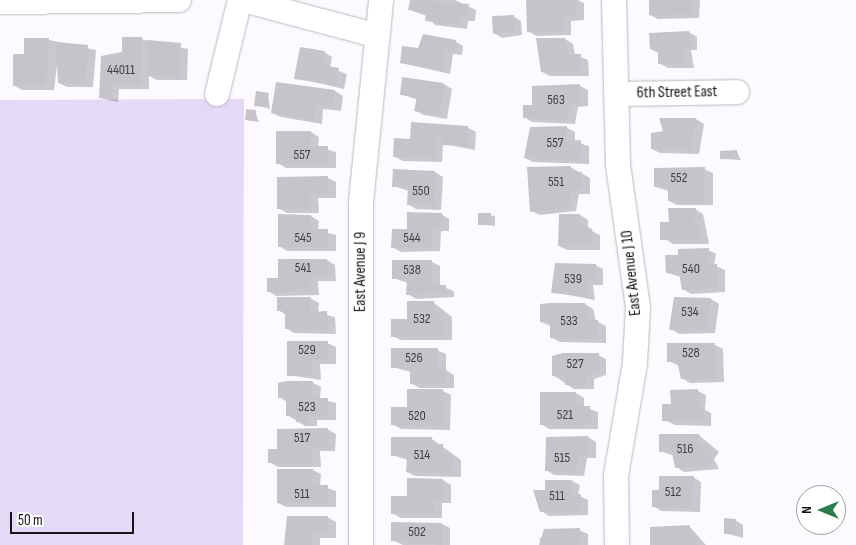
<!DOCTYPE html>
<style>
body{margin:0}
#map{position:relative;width:856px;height:545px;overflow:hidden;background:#fcfaff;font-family:"Sofia Sans Condensed",sans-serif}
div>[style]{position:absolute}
.green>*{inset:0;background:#e5daf5}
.shadow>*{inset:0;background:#0003}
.building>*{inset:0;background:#c6c3ca}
.roads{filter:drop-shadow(0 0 1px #bbb8c0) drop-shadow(0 0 1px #bbb8c0)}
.minor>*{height:24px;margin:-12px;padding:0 12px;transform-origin:12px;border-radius:12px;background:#fff}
span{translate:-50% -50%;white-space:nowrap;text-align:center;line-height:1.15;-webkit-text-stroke:4.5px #fff;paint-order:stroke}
.number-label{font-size:14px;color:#403f42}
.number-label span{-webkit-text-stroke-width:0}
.street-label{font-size:16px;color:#141315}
.north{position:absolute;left:796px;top:485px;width:50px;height:50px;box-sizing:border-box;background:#fff;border:1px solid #a1a1a1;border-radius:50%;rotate:270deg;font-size:14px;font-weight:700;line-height:20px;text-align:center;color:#141315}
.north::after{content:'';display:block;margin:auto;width:18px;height:22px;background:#2c7d4e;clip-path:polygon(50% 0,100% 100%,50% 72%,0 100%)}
.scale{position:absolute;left:10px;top:512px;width:124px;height:22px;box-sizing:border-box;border:2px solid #141315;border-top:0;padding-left:6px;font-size:15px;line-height:18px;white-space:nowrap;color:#141315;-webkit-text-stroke:4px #fff;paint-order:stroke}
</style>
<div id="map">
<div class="green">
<i style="clip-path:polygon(244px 99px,243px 545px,0 545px,0 100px)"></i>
</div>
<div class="shadow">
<i style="clip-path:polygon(411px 0,455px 0,476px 10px,475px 21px,468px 21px,467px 29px,435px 25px,427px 16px,410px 10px)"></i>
<i style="clip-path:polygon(527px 0,578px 0,584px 3px,584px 20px,571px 21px,571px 35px,536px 36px,528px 31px)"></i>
<i style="clip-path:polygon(650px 0,700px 0,699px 18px,658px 19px,650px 15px)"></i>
<i style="clip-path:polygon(513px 16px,521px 21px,522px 35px,502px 38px,494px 33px)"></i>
<i style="clip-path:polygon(689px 32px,697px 37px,697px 50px,691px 50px,694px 68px,668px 68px,659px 63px,658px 53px,651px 49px,651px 34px)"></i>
<i style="clip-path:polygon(141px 39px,188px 49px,187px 80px,157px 80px,149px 76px,149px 89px,119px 89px,118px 102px,100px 98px,123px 53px)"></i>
<i style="clip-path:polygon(565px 39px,573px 44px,575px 55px,588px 60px,589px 76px,550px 76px,542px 72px)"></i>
<i style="clip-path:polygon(49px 40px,96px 50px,93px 87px,67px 87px,59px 83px,58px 58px,54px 90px,22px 90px,14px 85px,26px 55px)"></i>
<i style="clip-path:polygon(455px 41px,463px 46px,462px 55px,453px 54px,450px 74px,401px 63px,419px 50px)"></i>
<i style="clip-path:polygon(324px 52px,332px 57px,330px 68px,347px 74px,344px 89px,296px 78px)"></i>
<i style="clip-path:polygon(277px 83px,335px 91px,343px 96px,341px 111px,323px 109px,322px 124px,281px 117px,272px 113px)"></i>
<i style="clip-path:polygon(444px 84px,452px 89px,447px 119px,424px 115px,416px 111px,418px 100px,401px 94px)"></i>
<i style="clip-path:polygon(580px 86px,588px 90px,588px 106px,578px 107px,575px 124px,532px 122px,524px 117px,533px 106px)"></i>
<i style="clip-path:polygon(268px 94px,270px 109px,256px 105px)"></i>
<i style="clip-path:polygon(255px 111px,259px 122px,247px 120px)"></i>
<i style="clip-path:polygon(660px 119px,696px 119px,704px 124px,699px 154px,660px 153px,652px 149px,665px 132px)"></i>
<i style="clip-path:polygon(467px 127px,476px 132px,475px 150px,443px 144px,442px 162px,403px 161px,394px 156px,411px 140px)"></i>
<i style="clip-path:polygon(567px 128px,575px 132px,575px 142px,589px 146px,589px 164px,533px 162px,525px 158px)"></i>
<i style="clip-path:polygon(311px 132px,319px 137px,318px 147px,336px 152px,336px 168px,286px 168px,278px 163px)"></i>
<i style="clip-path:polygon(737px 152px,741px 160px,722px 159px)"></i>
<i style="clip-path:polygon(570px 167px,590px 178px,590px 194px,579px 194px,576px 211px,540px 215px,531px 211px)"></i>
<i style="clip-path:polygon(704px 169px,713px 173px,713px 205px,677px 205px,669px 201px,669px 191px,655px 187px)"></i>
<i style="clip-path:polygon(435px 172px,443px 177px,441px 210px,416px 209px,408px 204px,409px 191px,393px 186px)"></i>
<i style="clip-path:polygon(328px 178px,336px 182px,336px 198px,318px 198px,319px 213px,287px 213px,278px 208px)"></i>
<i style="clip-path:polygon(695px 209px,703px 214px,709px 244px,673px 244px,665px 239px,670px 223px)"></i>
<i style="clip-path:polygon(441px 214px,449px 219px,449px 231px,441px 231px,440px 251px,401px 252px,392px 247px,408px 230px)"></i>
<i style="clip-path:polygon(479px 214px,495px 216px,495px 226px,479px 224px)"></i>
<i style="clip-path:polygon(580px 215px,588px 220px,588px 229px,600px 235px,600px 250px,567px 250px,559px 246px)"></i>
<i style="clip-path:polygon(311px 216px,319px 221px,318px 230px,336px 235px,336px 251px,287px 251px,279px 246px)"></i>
<i style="clip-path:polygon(708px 250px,716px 254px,714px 265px,725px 270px,725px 292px,691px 294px,683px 289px,681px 277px,667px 273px,679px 256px)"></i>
<i style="clip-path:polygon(327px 260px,335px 265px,336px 281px,318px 281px,319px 295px,276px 296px,268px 291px,279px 279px,279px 261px)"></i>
<i style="clip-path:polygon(432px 262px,440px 266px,440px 286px,454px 291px,454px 297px,416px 299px,408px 294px,408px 283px,393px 278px)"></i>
<i style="clip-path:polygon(595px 265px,603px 269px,603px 285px,593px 285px,595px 300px,552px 292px)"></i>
<i style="clip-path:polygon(310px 298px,319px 303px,318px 313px,335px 317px,336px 334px,294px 333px,286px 328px,286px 315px,278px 310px)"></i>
<i style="clip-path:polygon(675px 298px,711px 299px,719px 304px,715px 333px,679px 334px,671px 329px)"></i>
<i style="clip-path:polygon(433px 302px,452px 317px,452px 340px,401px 340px,392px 336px)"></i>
<i style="clip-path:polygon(585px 304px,593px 309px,596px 321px,606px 326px,606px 343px,560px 342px,551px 337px,551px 326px,541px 322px)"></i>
<i style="clip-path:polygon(327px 343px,336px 347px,336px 364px,320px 364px,321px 380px,288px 375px)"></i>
<i style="clip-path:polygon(668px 345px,715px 345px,723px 349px,724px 382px,690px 383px,682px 378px,679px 366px,669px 361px)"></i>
<i style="clip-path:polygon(437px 350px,446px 354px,446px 370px,454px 375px,454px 388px,419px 388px,411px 383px,411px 372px,392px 367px)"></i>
<i style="clip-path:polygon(598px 355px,606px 359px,606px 375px,594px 379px,594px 389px,574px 389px,553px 375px)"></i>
<i style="clip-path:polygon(313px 383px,321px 387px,320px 399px,336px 403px,336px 420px,317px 420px,317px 426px,305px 426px,287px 415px,287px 402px,279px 397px)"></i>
<i style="clip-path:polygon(443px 391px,451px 395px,450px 430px,401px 429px,392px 424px)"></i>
<i style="clip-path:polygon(698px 391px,706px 395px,705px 410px,711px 413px,711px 426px,675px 425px,667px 421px,672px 405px)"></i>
<i style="clip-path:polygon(576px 393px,584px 398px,584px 407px,598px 412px,598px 429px,549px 429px,541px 424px)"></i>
<i style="clip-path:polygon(327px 429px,336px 434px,335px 451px,320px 451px,321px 467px,278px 467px,269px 462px,278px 451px)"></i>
<i style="clip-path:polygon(699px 435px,719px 452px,714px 459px,719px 469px,684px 472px,676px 467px,674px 456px,660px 451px)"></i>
<i style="clip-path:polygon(588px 437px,596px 442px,596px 458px,587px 458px,584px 476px,554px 475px,546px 470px)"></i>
<i style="clip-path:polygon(432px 439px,461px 460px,461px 477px,415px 476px,407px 472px,408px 460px,392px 455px)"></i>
<i style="clip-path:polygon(313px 470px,321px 474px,320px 486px,336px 491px,336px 507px,286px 507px,278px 503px)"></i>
<i style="clip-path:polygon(693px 477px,701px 482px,700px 512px,661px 511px,653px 506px,661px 491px)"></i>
<i style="clip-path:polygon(443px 480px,451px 485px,451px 503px,442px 503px,442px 518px,401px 518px,392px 513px,408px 498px,407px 482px)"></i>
<i style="clip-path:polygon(572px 481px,580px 485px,578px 495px,588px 500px,588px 515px,549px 516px,541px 511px,546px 491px)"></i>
<i style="clip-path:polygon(327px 517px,336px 522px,336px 538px,320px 538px,320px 545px,288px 545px)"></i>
<i style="clip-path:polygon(735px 520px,743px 525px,743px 538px,725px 533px)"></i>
<i style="clip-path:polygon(442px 524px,450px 528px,450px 545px,403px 545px,392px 540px)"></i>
<i style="clip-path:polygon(690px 527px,706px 545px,652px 545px)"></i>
<i style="clip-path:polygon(579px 530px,588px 534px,588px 545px,540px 545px,540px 538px)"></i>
</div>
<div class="building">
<i style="clip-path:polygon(410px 0,469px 4px,467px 18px,460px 17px,459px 25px,425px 21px,426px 13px,408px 10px)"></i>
<i style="clip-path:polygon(526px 0,576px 0,577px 16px,563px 17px,563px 31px,527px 32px)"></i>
<i style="clip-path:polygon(649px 0,691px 0,691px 14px,649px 15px)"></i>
<i style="clip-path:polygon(514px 15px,514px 31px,493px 34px,492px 16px)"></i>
<i style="clip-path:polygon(689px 31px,690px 46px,683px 46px,686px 63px,658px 64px,658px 51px,650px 49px,649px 33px)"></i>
<i style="clip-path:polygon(423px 34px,456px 40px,454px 51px,445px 50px,442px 70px,400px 63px,402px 46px,418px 48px)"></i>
<i style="clip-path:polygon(122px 37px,142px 37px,141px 85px,111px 85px,111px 98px,99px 98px,101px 56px,122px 52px)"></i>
<i style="clip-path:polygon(24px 38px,49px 38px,46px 86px,13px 86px,13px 54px,24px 54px)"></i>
<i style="clip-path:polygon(536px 38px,565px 38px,567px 54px,581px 54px,581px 72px,541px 72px)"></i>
<i style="clip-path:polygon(148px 40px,181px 43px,179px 76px,148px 76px)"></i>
<i style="clip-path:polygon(56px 42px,88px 45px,85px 83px,58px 83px)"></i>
<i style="clip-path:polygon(300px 47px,325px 51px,322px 65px,339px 68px,336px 85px,294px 79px)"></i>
<i style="clip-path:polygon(402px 77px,444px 83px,439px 115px,414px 111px,417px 97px,400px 95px)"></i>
<i style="clip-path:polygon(276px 82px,335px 90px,333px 108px,315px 105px,314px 120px,271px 113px)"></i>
<i style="clip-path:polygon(580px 84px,580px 102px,570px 103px,567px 120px,523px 118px,523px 105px,532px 105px,532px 86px)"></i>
<i style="clip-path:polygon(256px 91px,269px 93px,266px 107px,254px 106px)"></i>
<i style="clip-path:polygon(246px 109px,256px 110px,255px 121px,245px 120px)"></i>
<i style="clip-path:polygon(659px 118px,696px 118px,691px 150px,651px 149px,651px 133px,663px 131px)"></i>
<i style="clip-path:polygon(411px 122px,468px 126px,467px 146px,441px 145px,442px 135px,436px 135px,434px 158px,393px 157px,394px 138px,410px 139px)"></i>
<i style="clip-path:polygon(567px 126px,567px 141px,581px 140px,581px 160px,524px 158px,530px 127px)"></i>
<i style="clip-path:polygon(276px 131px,311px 131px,310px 146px,328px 146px,328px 164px,276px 164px)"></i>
<i style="clip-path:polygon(737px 150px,737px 159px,720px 159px,720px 151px)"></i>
<i style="clip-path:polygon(571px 166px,571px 172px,582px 172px,582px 190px,571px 190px,569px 207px,530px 212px,527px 167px)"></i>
<i style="clip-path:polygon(705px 167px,705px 201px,668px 201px,668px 187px,654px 187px,654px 168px)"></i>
<i style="clip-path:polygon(393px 169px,435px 171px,434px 206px,407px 205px,408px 187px,392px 187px)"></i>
<i style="clip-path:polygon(328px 176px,328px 194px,310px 194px,311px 209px,277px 209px,277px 177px)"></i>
<i style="clip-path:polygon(668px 208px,696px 208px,694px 226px,701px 226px,701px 240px,660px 240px,660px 222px,669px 222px)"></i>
<i style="clip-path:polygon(407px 212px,442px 213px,441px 227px,433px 227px,432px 247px,391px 248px,392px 229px,407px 229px)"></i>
<i style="clip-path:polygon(478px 213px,491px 213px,491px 225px,478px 225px)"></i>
<i style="clip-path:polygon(278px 214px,311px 215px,310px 229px,328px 229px,328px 247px,278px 247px)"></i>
<i style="clip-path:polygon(559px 214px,580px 214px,580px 224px,592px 229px,593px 246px,558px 246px)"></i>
<i style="clip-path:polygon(709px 248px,706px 264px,717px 264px,718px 288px,682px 290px,679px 273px,666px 273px,665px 255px,678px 255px,678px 249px)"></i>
<i style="clip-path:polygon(278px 259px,327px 259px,328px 277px,310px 277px,311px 291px,267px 292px,267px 278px,278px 278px)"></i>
<i style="clip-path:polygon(392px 260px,432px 260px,433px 285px,446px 285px,446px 293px,406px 295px,407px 279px,392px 279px)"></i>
<i style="clip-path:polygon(555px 263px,596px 264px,596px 281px,585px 281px,587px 296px,551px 293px)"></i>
<i style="clip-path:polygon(277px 297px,311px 297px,310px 312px,327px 311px,328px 330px,285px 329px,285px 311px,277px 311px)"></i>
<i style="clip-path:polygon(674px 297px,711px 298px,707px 329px,669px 330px)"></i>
<i style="clip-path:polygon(407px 301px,434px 301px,434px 311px,444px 311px,445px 336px,391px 337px,391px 319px,407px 319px)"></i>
<i style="clip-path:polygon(550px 303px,585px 303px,588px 320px,598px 320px,598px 339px,550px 338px,550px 322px,540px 322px,540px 304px)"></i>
<i style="clip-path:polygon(287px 341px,328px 341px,328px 360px,312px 360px,313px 376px,287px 376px)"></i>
<i style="clip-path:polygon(667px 343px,715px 343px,716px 378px,681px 379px,677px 361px,667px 362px)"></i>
<i style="clip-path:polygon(391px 348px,438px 348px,438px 369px,446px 369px,446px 384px,410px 384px,410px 368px,391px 368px)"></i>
<i style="clip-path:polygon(563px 353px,599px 353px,599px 371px,586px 375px,586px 385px,565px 385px,565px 377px,552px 376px,552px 356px)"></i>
<i style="clip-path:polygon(286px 381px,313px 381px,312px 398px,328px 398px,328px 416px,309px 416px,309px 422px,296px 422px,296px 416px,286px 416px,286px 398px,278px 398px,278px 383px)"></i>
<i style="clip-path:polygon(407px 389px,443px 389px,443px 426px,391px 425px,391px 407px,407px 407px)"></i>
<i style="clip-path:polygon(698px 389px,697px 407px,703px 407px,703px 422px,662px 421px,662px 404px,671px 404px,670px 390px)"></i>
<i style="clip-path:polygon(540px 392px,576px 392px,576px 406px,590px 406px,591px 425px,540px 425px)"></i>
<i style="clip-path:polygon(328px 428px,327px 447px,312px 447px,313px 463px,268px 463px,268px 449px,277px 449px,277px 429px)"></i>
<i style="clip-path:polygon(659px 434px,699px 434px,699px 444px,711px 446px,711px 454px,701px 454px,711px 456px,711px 465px,675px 468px,672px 452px,659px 452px)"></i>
<i style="clip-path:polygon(588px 436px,588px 454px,579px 454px,576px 472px,545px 471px,546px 437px)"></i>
<i style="clip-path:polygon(391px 437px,432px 437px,432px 444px,443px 444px,443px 454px,453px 454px,453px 473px,406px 472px,407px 456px,391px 456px)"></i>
<i style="clip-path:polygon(277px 469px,313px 469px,312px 485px,328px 485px,328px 503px,277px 503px)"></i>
<i style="clip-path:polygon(659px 476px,694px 476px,692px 508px,652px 507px,652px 490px,659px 490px)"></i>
<i style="clip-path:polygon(407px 478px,443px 479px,443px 499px,434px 499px,434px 514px,391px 514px,391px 496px,407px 496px)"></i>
<i style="clip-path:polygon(545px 480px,572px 480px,570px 494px,581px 494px,581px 511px,540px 512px,533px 490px,545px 490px)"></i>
<i style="clip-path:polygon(287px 516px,328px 516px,328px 534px,312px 534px,313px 545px,284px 545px)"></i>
<i style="clip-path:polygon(724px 518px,736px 519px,735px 534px,724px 534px)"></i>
<i style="clip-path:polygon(391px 522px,442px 523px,442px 545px,391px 541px)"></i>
<i style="clip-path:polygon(690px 525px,690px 538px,698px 537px,698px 545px,650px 545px,650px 527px)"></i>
<i style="clip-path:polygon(580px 528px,580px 545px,539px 545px,544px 529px)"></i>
</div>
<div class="roads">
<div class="minor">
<i style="left:243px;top:0;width:137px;rotate:14.9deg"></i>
<i style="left:614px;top:0;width:165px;rotate:88.6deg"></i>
<i style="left:618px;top:165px;width:143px;rotate:82deg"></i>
<i style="left:638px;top:307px;width:56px;rotate:93.1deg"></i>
<i style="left:635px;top:363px;width:114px;rotate:99.6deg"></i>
<i style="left:616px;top:475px;width:70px;rotate:89.2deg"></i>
<i style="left:0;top:2px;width:179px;rotate:-0.6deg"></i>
<i style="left:217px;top:94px;width:97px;rotate:-76.3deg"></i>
<i style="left:616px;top:94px;width:121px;rotate:-0.9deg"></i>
<i style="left:361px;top:545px;width:343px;rotate:-90deg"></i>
<i style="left:361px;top:202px;width:203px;rotate:-84.3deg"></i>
</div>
</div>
<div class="number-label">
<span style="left:121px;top:70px">44011</span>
<span style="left:556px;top:100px">563</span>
<span style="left:555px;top:143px">557</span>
<span style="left:302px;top:155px">557</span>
<span style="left:679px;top:178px">552</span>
<span style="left:556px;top:182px">551</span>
<span style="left:421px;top:191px">550</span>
<span style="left:303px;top:238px">545</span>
<span style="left:412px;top:238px">544</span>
<span style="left:303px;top:268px">541</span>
<span style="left:691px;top:269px">540</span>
<span style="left:412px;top:270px">538</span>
<span style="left:573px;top:279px">539</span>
<span style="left:690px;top:312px">534</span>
<span style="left:422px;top:319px">532</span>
<span style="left:569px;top:321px">533</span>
<span style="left:307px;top:350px">529</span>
<span style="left:691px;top:353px">528</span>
<span style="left:414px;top:358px">526</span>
<span style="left:575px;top:364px">527</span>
<span style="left:307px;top:407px">523</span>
<span style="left:565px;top:415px">521</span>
<span style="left:417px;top:416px">520</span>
<span style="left:302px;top:438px">517</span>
<span style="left:685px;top:449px">516</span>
<span style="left:422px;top:455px">514</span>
<span style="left:562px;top:458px">515</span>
<span style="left:673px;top:492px">512</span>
<span style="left:302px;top:494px">511</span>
<span style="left:557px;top:496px">511</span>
<span style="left:417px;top:532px">502</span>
</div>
<div class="street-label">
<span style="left:677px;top:93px;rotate:-1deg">6th Street East</span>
<span style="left:361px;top:272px;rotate:-90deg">East Avenue J 9</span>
<span style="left:632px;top:273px;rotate:-96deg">East Avenue J 10</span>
</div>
<div class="north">N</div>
<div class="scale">50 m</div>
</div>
